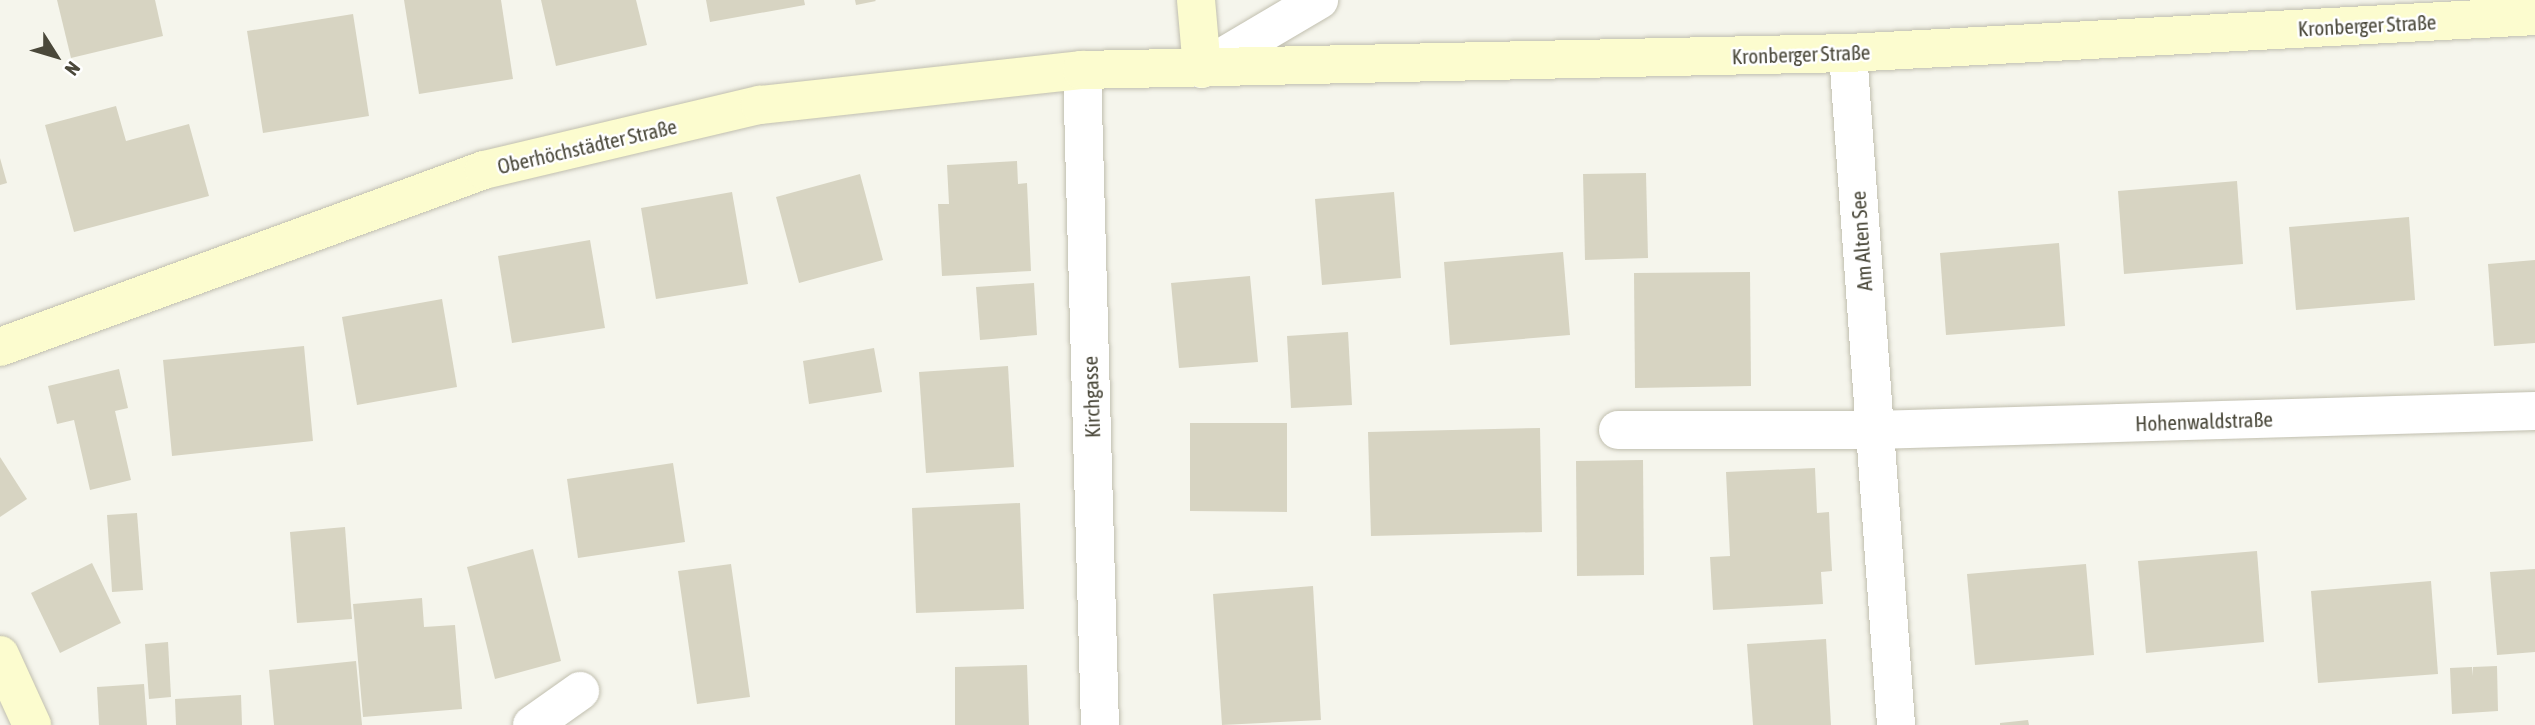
<!DOCTYPE html>
<meta charset="utf-8">
<style>
body{margin:0}
#map{position:relative;width:2535px;height:725px;overflow:hidden;background:#f5f5ec;font-family:"Asap Condensed",sans-serif}
div>[style]{position:absolute}
.building>*{inset:0;background:#d7d4c2}
.roads{filter:drop-shadow(0 0 2px #c1bfaf) drop-shadow(0 0 2px #c1bfaf)}
.street>*{height:38px;margin:-19px;padding:0 19px;transform-origin:19px;border-radius:19px;background:#fff}
.secondary>*{height:38px;margin:-19px;padding:0 19px;transform-origin:19px;border-radius:19px;background:#fcfccf}
span{translate:-50% -50%;white-space:nowrap;text-align:center;line-height:1.15;-webkit-text-stroke:5px #fff;paint-order:stroke}
.street-label{font-size:21px;color:#4a483a}
.north{position:absolute;left:21px;top:21px;width:70px;height:70px;-webkit-text-stroke:5px #fff;paint-order:stroke;rotate:127deg;font-size:19px;font-weight:700;line-height:28px;text-align:center;color:#4a483a}
.north::after{content:'';display:block;margin:auto;width:24px;height:32px;background:#4a483a;clip-path:polygon(50% 0,100% 100%,50% 72%,0 100%)}
</style>
<div id="map">
<div class="building">
<i style="clip-path:polygon(57px 0,155px 0,163px 36px,71px 58px)"></i>
<i style="clip-path:polygon(404px 0,501px 0,513px 79px,419px 94px)"></i>
<i style="clip-path:polygon(541px 0,636px 0,647px 45px,556px 66px)"></i>
<i style="clip-path:polygon(706px 0,804px 0,805px 5px,710px 22px)"></i>
<i style="clip-path:polygon(855px 0,875px 0,876px 1px,856px 5px)"></i>
<i style="clip-path:polygon(353px 14px,369px 116px,263px 133px,247px 31px)"></i>
<i style="clip-path:polygon(116px 106px,126px 141px,189px 124px,209px 196px,74px 232px,45px 125px)"></i>
<i style="clip-path:polygon(0 158px,7px 183px,0 185px)"></i>
<i style="clip-path:polygon(1017px 161px,1018px 184px,1027px 183px,1031px 271px,942px 276px,938px 204px,949px 204px,947px 165px)"></i>
<i style="clip-path:polygon(1646px 173px,1648px 258px,1585px 260px,1583px 174px)"></i>
<i style="clip-path:polygon(860px 174px,883px 260px,799px 283px,776px 197px)"></i>
<i style="clip-path:polygon(2237px 181px,2243px 264px,2124px 274px,2118px 191px)"></i>
<i style="clip-path:polygon(732px 192px,748px 284px,656px 299px,641px 208px)"></i>
<i style="clip-path:polygon(1394px 192px,1401px 278px,1322px 285px,1315px 199px)"></i>
<i style="clip-path:polygon(2409px 217px,2415px 300px,2296px 310px,2289px 227px)"></i>
<i style="clip-path:polygon(590px 240px,605px 328px,512px 343px,498px 256px)"></i>
<i style="clip-path:polygon(2059px 243px,2065px 326px,1946px 335px,1940px 253px)"></i>
<i style="clip-path:polygon(1563px 252px,1570px 335px,1450px 345px,1444px 262px)"></i>
<i style="clip-path:polygon(2535px 260px,2535px 343px,2494px 346px,2488px 264px)"></i>
<i style="clip-path:polygon(1750px 272px,1751px 386px,1635px 388px,1634px 273px)"></i>
<i style="clip-path:polygon(1250px 276px,1258px 362px,1179px 368px,1171px 283px)"></i>
<i style="clip-path:polygon(1034px 283px,1037px 335px,980px 340px,976px 287px)"></i>
<i style="clip-path:polygon(442px 299px,457px 387px,357px 405px,342px 317px)"></i>
<i style="clip-path:polygon(1348px 332px,1352px 405px,1291px 408px,1287px 336px)"></i>
<i style="clip-path:polygon(304px 346px,313px 441px,172px 456px,163px 360px)"></i>
<i style="clip-path:polygon(874px 348px,882px 392px,809px 404px,803px 361px)"></i>
<i style="clip-path:polygon(1008px 366px,1014px 467px,926px 473px,919px 372px)"></i>
<i style="clip-path:polygon(119px 369px,128px 408px,115px 411px,131px 480px,90px 490px,74px 420px,57px 424px,48px 386px)"></i>
<i style="clip-path:polygon(1190px 423px,1287px 423px,1287px 512px,1190px 511px)"></i>
<i style="clip-path:polygon(1540px 428px,1542px 532px,1371px 536px,1368px 432px)"></i>
<i style="clip-path:polygon(0 457px,27px 499px,0 517px)"></i>
<i style="clip-path:polygon(1643px 460px,1644px 575px,1577px 576px,1576px 461px)"></i>
<i style="clip-path:polygon(673px 463px,685px 542px,578px 558px,567px 479px)"></i>
<i style="clip-path:polygon(1815px 468px,1817px 513px,1829px 512px,1830px 537px,1832px 571px,1821px 572px,1823px 604px,1713px 610px,1710px 557px,1730px 556px,1726px 472px)"></i>
<i style="clip-path:polygon(1020px 503px,1024px 609px,916px 613px,912px 508px)"></i>
<i style="clip-path:polygon(137px 513px,143px 590px,112px 592px,107px 515px)"></i>
<i style="clip-path:polygon(345px 527px,352px 619px,297px 623px,290px 532px)"></i>
<i style="clip-path:polygon(533px 549px,561px 661px,495px 679px,467px 567px)"></i>
<i style="clip-path:polygon(2257px 551px,2264px 642px,2146px 653px,2138px 561px)"></i>
<i style="clip-path:polygon(92px 563px,121px 623px,60px 653px,31px 593px)"></i>
<i style="clip-path:polygon(731px 564px,750px 697px,697px 704px,678px 571px)"></i>
<i style="clip-path:polygon(2086px 564px,2094px 655px,1975px 665px,1967px 574px)"></i>
<i style="clip-path:polygon(2535px 569px,2535px 652px,2497px 655px,2490px 572px)"></i>
<i style="clip-path:polygon(2431px 581px,2438px 674px,2318px 683px,2311px 591px)"></i>
<i style="clip-path:polygon(1313px 586px,1321px 720px,1222px 725px,1213px 594px)"></i>
<i style="clip-path:polygon(422px 598px,424px 627px,455px 625px,462px 709px,363px 717px,353px 604px)"></i>
<i style="clip-path:polygon(1826px 639px,1831px 725px,1753px 725px,1747px 644px)"></i>
<i style="clip-path:polygon(168px 642px,171px 697px,149px 699px,145px 644px)"></i>
<i style="clip-path:polygon(356px 661px,362px 725px,274px 725px,269px 670px)"></i>
<i style="clip-path:polygon(1027px 665px,1029px 725px,955px 725px,955px 667px)"></i>
<i style="clip-path:polygon(2497px 666px,2498px 711px,2452px 714px,2450px 668px,2472px 667px,2473px 676px,2473px 667px)"></i>
<i style="clip-path:polygon(144px 684px,147px 725px,99px 725px,97px 687px)"></i>
<i style="clip-path:polygon(241px 695px,242px 725px,176px 725px,175px 699px)"></i>
<i style="clip-path:polygon(2028px 720px,2029px 725px,2000px 725px,2000px 723px)"></i>
</div>
<div class="roads">
<div class="street">
<i style="left:1848px;top:53px;width:674px;rotate:85.91deg"></i>
<i style="left:1202px;top:69px;width:136px;rotate:-30.5deg"></i>
<i style="left:1082px;top:70px;width:655px;rotate:88.43deg"></i>
<i style="left:1618px;top:430px;width:256px"></i>
<i style="left:1874px;top:430px;width:661px;rotate:-1.65deg"></i>
<i style="left:532px;top:725px;width:59px;rotate:-35.3deg"></i>
</div>
<div class="secondary">
<i style="left:1196px;top:0;width:69px;rotate:85deg"></i>
<i style="left:0;top:347px;width:515px;rotate:-20.09deg"></i>
<i style="left:484px;top:170px;width:284px;rotate:-13.3deg"></i>
<i style="left:760px;top:105px;width:324px;rotate:-6.2deg"></i>
<i style="left:1082px;top:70px;width:766px;rotate:-1.27deg"></i>
<i style="left:1848px;top:53px;width:688px;rotate:-3.08deg"></i>
<i style="left:0;top:655px;width:77px;rotate:65.4deg"></i>
</div>
</div>
<div class="street-label">
<span style="left:2367px;top:25px;rotate:-3deg">Kronberger Straße</span>
<span style="left:1801px;top:54px;rotate:-2deg">Kronberger Straße</span>
<span style="left:587px;top:146px;rotate:-13deg">Oberhöchstädter Straße</span>
<span style="left:1861px;top:241px;rotate:-94deg">Am Alten See</span>
<span style="left:1091px;top:397px;rotate:-92deg">Kirchgasse</span>
<span style="left:2204px;top:421px;rotate:-2deg">Hohenwaldstraße</span>
</div>
<div class="north">N</div>
</div>
